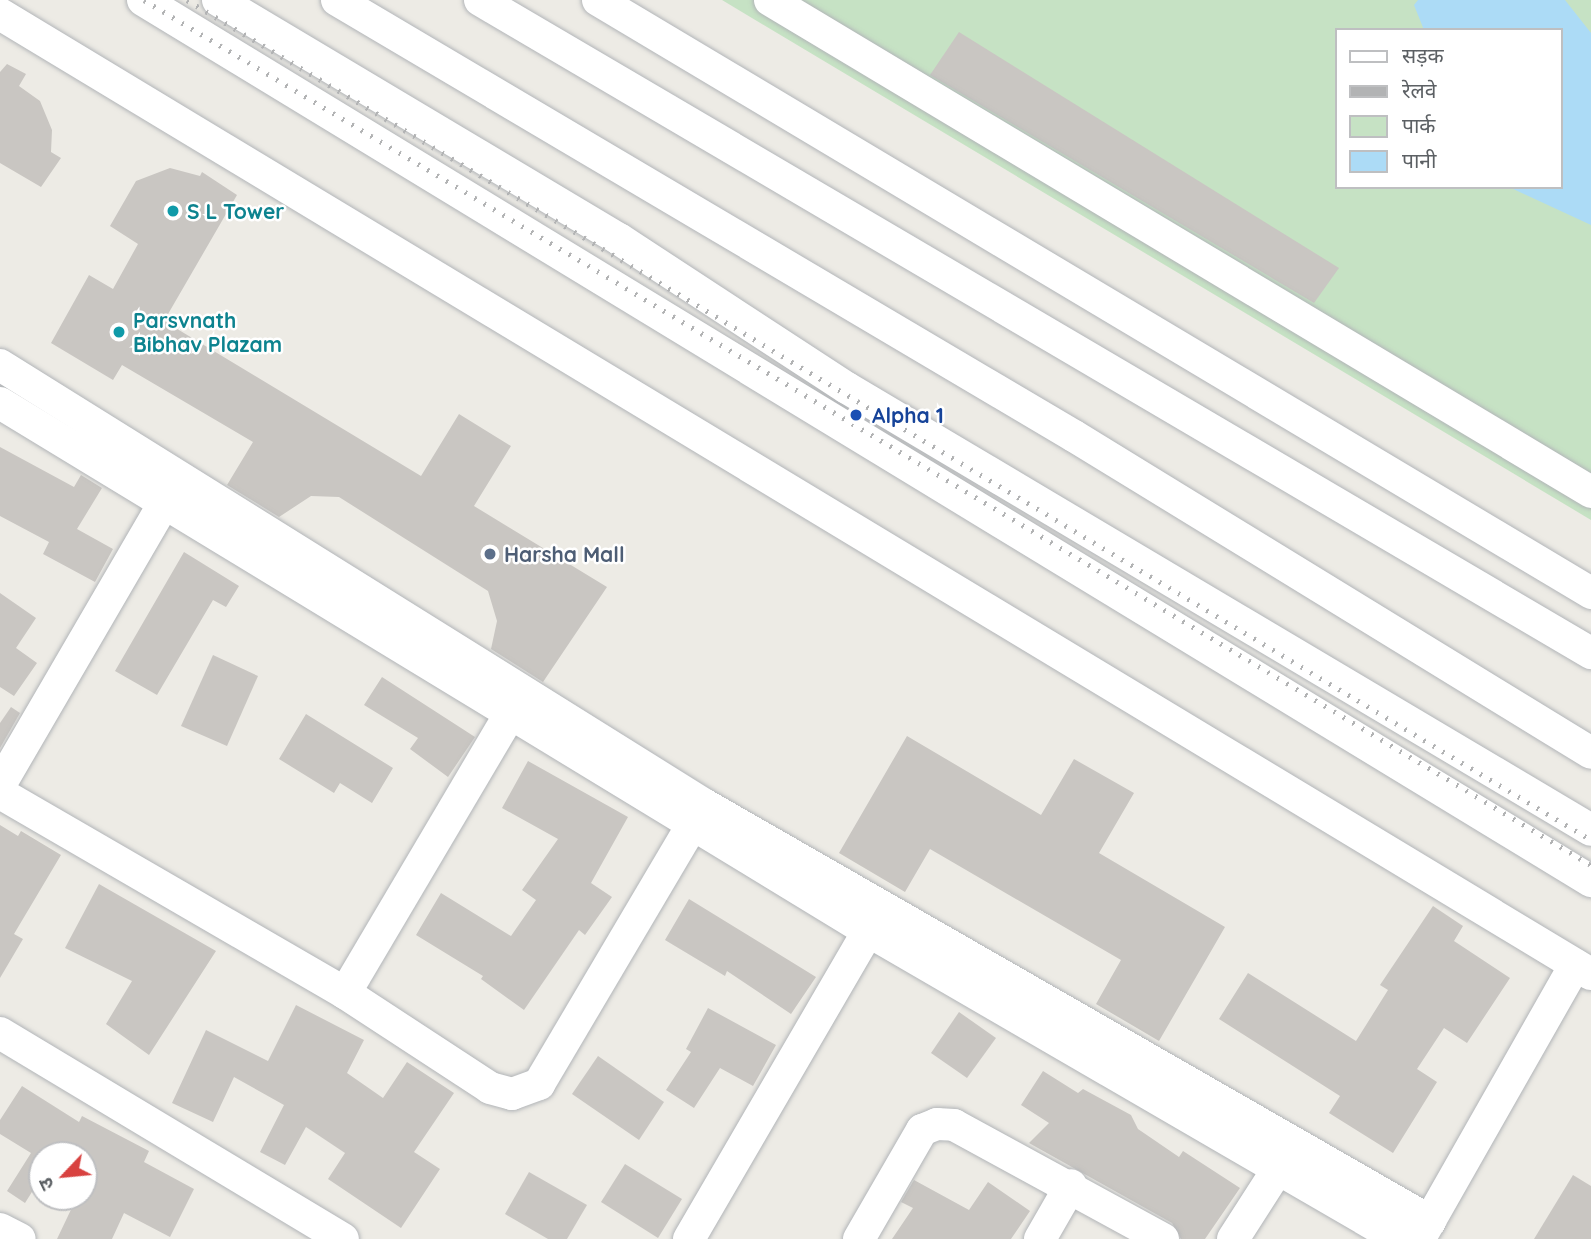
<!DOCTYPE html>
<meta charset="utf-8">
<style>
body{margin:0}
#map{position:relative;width:1591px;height:1239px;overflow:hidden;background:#edebe5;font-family:Quicksand,"Noto Sans Devanagari",sans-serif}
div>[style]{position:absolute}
.green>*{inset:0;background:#c6e2c4}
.water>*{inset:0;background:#acdbf6}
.building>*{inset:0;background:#c9c6c2}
.roads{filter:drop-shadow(0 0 2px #b2b5b8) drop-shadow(0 0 2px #b2b5b8)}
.minor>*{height:32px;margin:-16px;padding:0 16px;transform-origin:16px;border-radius:16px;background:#fff}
.rail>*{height:5px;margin-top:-2.5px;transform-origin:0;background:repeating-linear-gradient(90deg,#b2b3b4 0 2px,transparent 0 11px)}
.dots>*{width:19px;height:19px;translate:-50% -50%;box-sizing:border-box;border:4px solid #fff;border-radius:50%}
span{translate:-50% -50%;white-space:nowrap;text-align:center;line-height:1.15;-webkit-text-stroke:5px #fff;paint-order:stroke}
.culture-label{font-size:21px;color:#0d838f;font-weight:700}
.left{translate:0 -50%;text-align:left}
.transit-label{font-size:21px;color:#164399;font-weight:700}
.service-label{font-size:21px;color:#4e5e75;font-weight:700}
.legend{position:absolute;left:1335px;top:28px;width:228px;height:161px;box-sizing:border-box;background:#fff;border:2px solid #bebfc1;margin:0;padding:9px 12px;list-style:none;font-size:21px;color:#5c6064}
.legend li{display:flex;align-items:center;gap:14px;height:35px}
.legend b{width:35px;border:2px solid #bebfc1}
.north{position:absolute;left:28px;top:1141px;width:70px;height:70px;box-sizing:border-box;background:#fff;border:2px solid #bebfc1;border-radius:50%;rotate:244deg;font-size:19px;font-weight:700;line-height:28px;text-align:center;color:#5c6064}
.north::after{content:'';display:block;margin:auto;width:24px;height:32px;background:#d84240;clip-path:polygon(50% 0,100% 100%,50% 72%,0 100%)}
</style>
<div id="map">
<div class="green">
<i style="clip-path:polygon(evenodd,722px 0,1591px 0,1591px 520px,722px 0,1337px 30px,1561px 30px,1561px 187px,1337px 187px,1337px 30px)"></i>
</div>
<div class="water">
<i style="clip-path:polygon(1418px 0,1565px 0,1591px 33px,1591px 225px,1509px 187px,1561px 187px,1561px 30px,1424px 30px,1414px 5px)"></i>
</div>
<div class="building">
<i style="clip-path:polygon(959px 32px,1339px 268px,1314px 303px,930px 75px)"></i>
<i style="clip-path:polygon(7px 64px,26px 74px,19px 86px,40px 101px,52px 130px,51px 152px,61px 158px,41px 187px,0 163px,0 72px)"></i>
<i style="clip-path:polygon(170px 168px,200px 176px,202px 172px,237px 195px,164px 321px,421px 476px,459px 414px,511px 446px,474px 506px,607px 587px,543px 682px,491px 649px,497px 621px,488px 591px,339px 497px,311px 496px,279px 517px,227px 485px,253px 442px,122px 365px,113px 380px,51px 343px,89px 275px,113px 289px,138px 244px,110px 226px,136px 181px)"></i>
<i style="clip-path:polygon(0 447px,74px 487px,81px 475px,102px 488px,77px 529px,113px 549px,95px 582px,43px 554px,49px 542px,0 516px)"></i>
<i style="clip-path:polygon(184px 552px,239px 586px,226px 607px,213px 600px,157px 695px,115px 671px)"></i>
<i style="clip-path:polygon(0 593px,36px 618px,16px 648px,37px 663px,14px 696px,0 687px)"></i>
<i style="clip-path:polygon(213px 655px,258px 676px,227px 746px,181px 726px)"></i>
<i style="clip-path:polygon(382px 677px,475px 737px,448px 777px,410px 749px,418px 738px,364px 705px)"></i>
<i style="clip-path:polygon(11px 707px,20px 713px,0 748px,0 723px)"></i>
<i style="clip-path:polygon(306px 714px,393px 768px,372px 803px,340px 783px,334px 793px,279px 759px)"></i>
<i style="clip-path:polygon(907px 736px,1041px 815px,1074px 759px,1134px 793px,1099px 853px,1225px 927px,1159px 1041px,1096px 1004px,1121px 960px,930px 849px,905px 892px,839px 853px)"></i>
<i style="clip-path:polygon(528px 761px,628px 817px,591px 883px,612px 897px,585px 935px,579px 930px,524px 1010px,481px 979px,483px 976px,416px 935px,441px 893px,511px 936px,536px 900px,522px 890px,558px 839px,502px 808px)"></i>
<i style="clip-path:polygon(0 825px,18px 836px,21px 831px,61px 855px,14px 934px,23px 939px,0 978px)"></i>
<i style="clip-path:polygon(99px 884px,216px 951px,149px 1055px,106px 1024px,132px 981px,65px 948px)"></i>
<i style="clip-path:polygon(689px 899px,816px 977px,791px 1014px,727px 971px,725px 976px,665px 940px)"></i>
<i style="clip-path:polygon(1433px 906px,1463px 926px,1454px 941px,1510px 978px,1467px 1043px,1444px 1028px,1417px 1069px,1437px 1082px,1393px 1153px,1329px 1113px,1340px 1096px,1219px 1019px,1248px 973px,1356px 1041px,1388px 990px,1380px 985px)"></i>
<i style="clip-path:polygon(296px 1005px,364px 1040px,347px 1073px,383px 1098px,407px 1062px,454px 1093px,414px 1152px,440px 1169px,401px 1228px,328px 1179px,345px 1153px,306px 1127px,285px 1165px,260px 1152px,284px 1105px,234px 1077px,213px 1122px,172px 1103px,206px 1030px,268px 1061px)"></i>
<i style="clip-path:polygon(708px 1008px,776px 1045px,753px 1086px,720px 1068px,694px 1108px,666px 1090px,691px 1052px,686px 1049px)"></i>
<i style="clip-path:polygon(959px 1012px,996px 1038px,967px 1078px,931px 1053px)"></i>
<i style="clip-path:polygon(598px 1056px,664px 1102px,639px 1140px,572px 1094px)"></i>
<i style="clip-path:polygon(1043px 1071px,1078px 1093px,1083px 1089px,1131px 1115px,1138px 1129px,1179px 1157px,1183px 1151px,1240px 1188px,1205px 1239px,1181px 1239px,1172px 1223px,1029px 1143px,1049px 1123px,1021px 1105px)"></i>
<i style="clip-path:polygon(22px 1086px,79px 1122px,82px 1116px,149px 1151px,144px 1162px,194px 1189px,170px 1237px,124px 1213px,112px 1239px,57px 1239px,77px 1197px,84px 1197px,84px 1155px,42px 1155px,42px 1176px,25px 1203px,7px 1191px,31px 1153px,0 1134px,0 1120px)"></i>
<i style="clip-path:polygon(625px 1164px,682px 1199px,658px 1238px,601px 1202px)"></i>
<i style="clip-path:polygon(529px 1172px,587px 1205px,567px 1239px,548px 1239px,505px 1214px)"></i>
<i style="clip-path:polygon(1573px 1175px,1591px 1186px,1591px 1239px,1534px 1239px)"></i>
<i style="clip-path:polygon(914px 1180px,969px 1210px,988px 1182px,1030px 1211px,1011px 1239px,892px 1239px,913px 1208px,901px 1202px)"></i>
</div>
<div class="roads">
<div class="minor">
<i style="left:143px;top:0;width:1695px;rotate:31.32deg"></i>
<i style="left:218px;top:0;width:467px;rotate:30.8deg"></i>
<i style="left:619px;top:239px;width:272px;rotate:33.2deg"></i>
<i style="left:847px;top:388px;width:865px;rotate:30.71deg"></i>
<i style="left:337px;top:0;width:856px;rotate:30.61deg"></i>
<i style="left:1074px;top:436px;width:606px;rotate:31.51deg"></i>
<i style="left:480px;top:0;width:1289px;rotate:30.45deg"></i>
<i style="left:598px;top:0;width:1157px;rotate:30.84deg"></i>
<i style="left:770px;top:0;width:957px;rotate:30.93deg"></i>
<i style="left:0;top:14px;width:1858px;rotate:31.11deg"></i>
<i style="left:0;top:365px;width:831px;rotate:31.97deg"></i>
<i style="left:705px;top:805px;width:836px;rotate:29.85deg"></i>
<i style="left:0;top:403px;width:1016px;rotate:31.31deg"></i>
<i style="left:868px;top:931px;width:614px;rotate:30.12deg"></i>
<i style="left:0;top:785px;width:324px;rotate:-59.8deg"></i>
<i style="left:0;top:793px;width:399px;rotate:30.1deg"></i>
<i style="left:345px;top:993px;width:173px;rotate:33.2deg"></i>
<i style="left:490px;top:1088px;width:23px;rotate:15deg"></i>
<i style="left:512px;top:1094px;width:29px;rotate:-20deg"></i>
<i style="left:539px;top:1084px;width:301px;rotate:-59.4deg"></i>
<i style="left:345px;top:993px;width:326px;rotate:-59.4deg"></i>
<i style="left:0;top:1033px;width:400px;rotate:31deg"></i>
<i style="left:0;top:1229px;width:22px;rotate:27deg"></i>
<i style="left:1420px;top:1238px;width:314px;rotate:-60.4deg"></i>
<i style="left:689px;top:1239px;width:356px;rotate:-59.8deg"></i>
<i style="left:859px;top:1239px;width:126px;rotate:-60deg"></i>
<i style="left:922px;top:1130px;width:16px;rotate:-22deg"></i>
<i style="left:937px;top:1124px;width:17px;rotate:3deg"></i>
<i style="left:954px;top:1125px;width:238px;rotate:28.6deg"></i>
<i style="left:1040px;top:1239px;width:62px;rotate:-60.1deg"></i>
<i style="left:1233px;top:1239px;width:83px;rotate:-57.3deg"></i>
</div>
</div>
<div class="rail">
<i style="left:144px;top:0;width:1686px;rotate:30.87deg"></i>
<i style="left:187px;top:0;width:1636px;rotate:30.89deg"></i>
</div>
<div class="dots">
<i style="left:173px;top:211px;background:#0f9aa8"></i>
<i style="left:119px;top:332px;background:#0f9aa8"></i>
<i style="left:856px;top:415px;background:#1a4fb4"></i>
<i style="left:490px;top:554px;background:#5c6f8a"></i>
</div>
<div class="culture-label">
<span class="left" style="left:187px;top:211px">S L Tower</span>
<span class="left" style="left:133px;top:332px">Parsvnath<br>Bibhav Plazam</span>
</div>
<div class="transit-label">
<span class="left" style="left:872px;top:415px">Alpha 1</span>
</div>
<div class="service-label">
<span class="left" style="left:504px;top:554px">Harsha Mall</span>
</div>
<ul class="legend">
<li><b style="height:9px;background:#fff"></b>सड़क</li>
<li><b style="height:9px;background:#b2b3b4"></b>रेलवे</li>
<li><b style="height:19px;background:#c6e2c4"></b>पार्क</li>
<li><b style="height:19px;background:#acdbf6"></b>पानी</li>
</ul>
<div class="north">उ</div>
</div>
